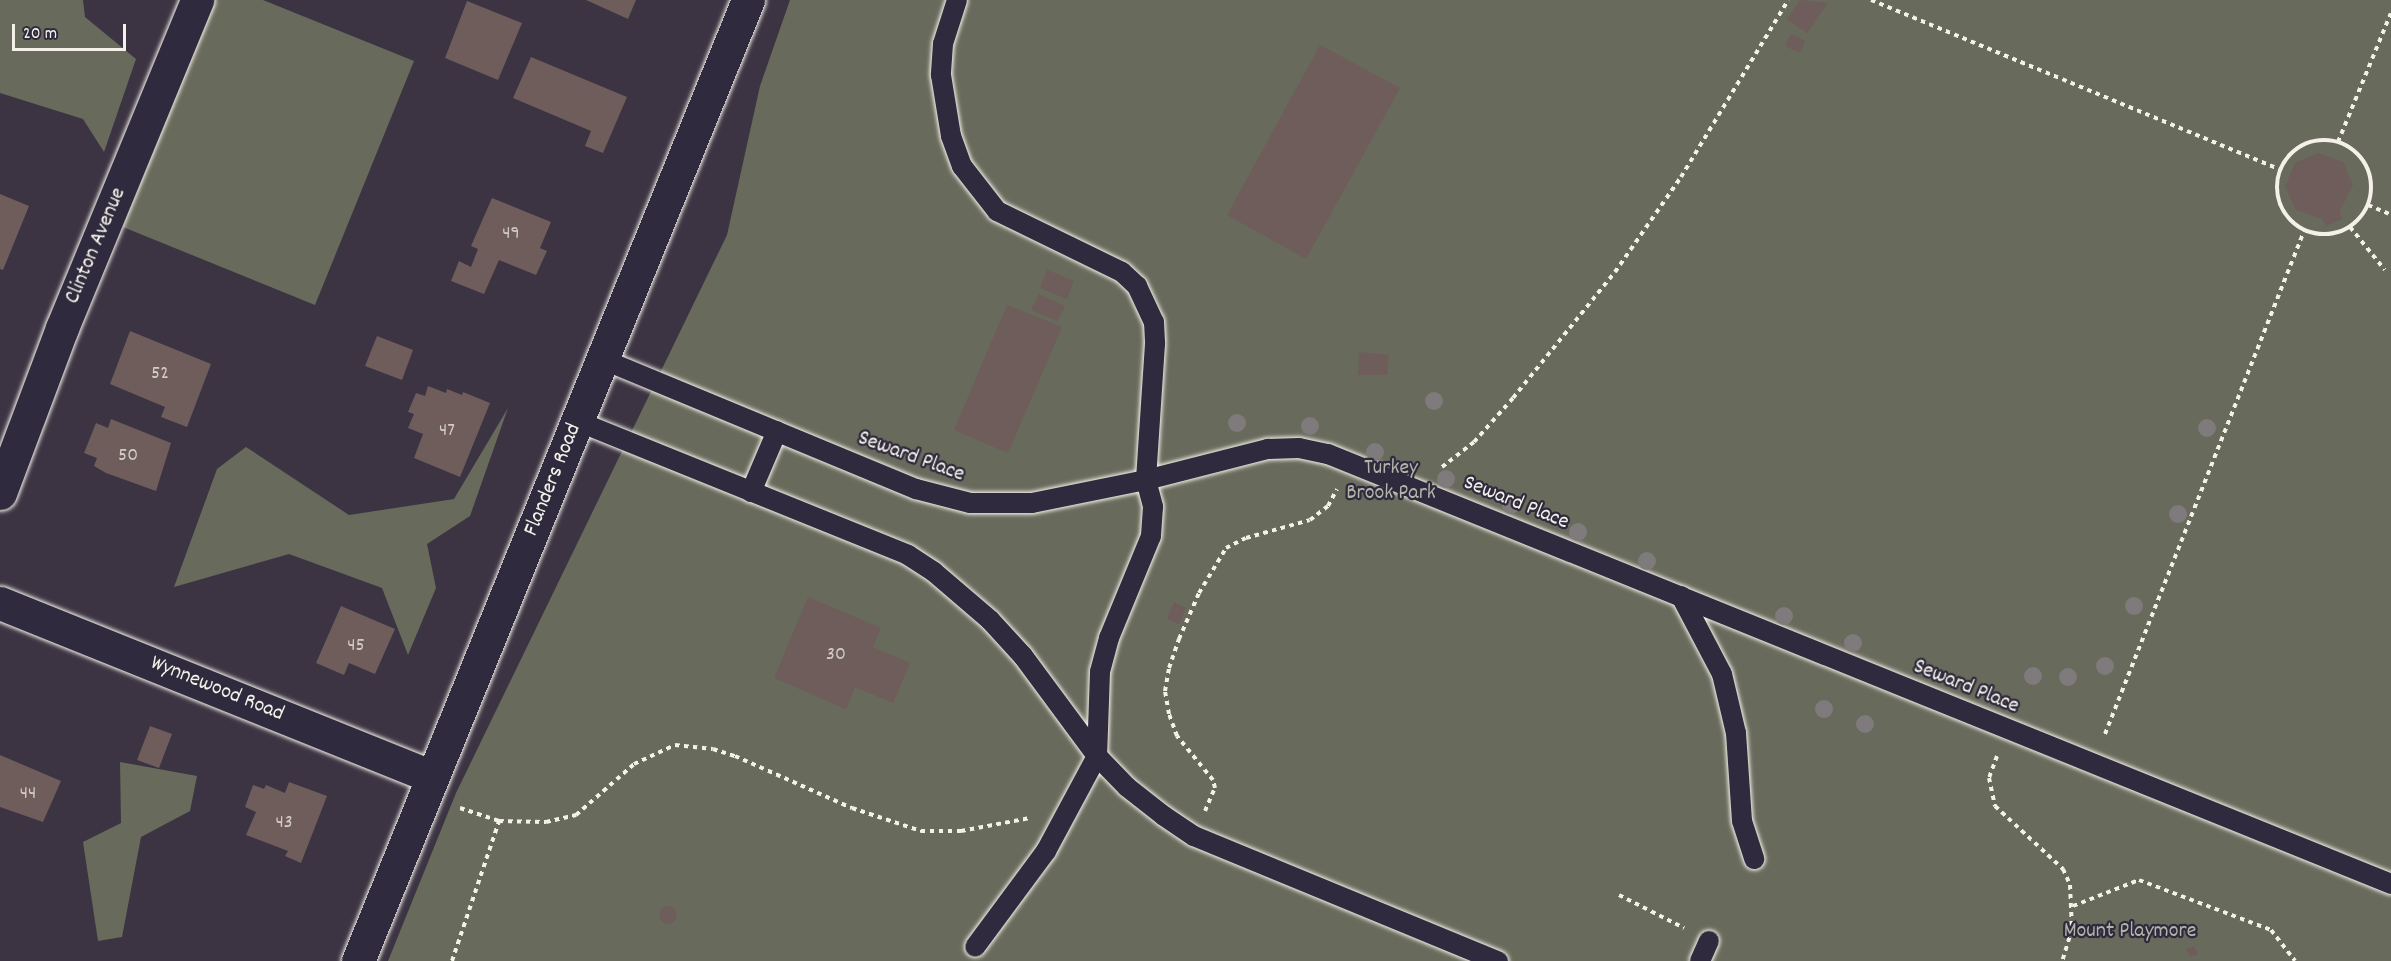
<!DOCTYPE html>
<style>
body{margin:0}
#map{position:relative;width:2391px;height:961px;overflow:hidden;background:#3c3443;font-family:Dekko,sans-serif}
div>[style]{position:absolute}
.green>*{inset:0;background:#686a5c}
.building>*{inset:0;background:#6e5d5b}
.round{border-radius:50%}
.path>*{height:4px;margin-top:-2px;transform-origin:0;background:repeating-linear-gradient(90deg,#f4f1e8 0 4.5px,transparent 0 9px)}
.path>.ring{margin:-2px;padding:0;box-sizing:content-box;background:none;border:4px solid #f4f1e8;border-radius:50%}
.roads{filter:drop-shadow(0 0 2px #f4f1e8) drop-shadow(0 0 2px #f4f1e8)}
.lane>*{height:20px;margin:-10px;padding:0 10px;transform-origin:10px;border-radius:10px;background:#2f2a3d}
.street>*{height:33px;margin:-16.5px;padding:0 16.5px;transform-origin:16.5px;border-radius:16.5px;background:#2f2a3d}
.secondary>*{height:33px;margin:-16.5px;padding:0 16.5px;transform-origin:16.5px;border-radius:16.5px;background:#2f2a3d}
.trees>*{width:18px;height:18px;margin:-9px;border-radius:50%;background:#7f7a7b}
span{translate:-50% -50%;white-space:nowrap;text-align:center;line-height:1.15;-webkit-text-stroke:4.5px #2f2a3d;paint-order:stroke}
.number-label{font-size:20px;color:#d2ccc5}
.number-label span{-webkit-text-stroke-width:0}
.street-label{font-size:22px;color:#f4f1e8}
.park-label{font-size:22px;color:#b5b4a9}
.scale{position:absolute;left:12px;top:24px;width:114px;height:27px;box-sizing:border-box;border:3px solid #f4f1e8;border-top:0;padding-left:8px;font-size:18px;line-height:21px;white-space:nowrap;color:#f4f1e8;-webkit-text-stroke:4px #2f2a3d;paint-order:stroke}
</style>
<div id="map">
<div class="green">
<i style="clip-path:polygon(0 0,83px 0,85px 17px,136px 59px,104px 152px,83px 119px,0 93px)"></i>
<i style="clip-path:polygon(215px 0,263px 0,414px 61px,315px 305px,123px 227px)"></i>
<i style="clip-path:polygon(790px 0,2391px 0,2391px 961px,388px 961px,456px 793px,727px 235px,760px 86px)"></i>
<i style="clip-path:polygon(508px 408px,470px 516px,427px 544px,436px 588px,408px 655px,382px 588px,289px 554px,174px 587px,217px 469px,246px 447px,349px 515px,454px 499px)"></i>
<i style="clip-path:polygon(120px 762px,197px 776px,190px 811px,141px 837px,122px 937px,98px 941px,83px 842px,121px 823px)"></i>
</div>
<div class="building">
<i style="clip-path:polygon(586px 0,636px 0,628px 19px)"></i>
<i style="clip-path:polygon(1800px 0,1828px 3px,1807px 33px,1787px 19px)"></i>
<i style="clip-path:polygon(467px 1px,522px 23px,498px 80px,445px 58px)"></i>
<i style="clip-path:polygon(1791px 34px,1805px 41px,1800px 53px,1785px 46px)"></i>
<i style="clip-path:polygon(1320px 45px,1400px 88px,1306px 259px,1227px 215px)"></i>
<i style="clip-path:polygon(531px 57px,627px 97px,603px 153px,585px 146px,591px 131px,513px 98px)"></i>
<i style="clip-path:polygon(2318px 153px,2343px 162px,2353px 185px,2340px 210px,2342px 219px,2326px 226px,2322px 219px,2296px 210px,2285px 187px,2295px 163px)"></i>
<i style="clip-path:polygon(0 194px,29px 206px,3px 270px,0 269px)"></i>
<i style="clip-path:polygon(492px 198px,551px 222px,540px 248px,547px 251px,536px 275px,499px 260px,484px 294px,451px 281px,459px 261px,471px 267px,478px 249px,471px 246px)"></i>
<i style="clip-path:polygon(1047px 270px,1074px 281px,1067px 299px,1040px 288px)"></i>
<i style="clip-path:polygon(1039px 294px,1065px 306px,1057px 321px,1031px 310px)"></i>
<i style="clip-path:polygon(1007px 305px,1062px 327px,1008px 453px,954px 430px)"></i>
<i style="clip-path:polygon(130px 331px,211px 364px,187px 427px,161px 417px,165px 407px,110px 384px)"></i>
<i style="clip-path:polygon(377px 336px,413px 350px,402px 380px,365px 366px)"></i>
<i style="clip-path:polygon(1359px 352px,1389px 355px,1387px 375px,1358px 375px)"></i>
<i style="clip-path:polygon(428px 386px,446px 393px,447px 389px,462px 395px,463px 392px,490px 403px,460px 477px,414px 458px,423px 434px,408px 428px,414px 414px,408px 412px,416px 393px,425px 396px)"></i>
<i style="clip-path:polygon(111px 419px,171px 443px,156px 491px,106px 473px,94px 466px,97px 458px,84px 453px,96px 423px,108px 428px)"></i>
<i style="clip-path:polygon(808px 597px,881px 628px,873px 647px,910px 663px,893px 703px,855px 687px,846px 709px,774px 678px)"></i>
<i style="clip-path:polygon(1174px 602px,1186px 608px,1179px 624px,1167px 619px)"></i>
<i style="clip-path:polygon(341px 606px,395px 629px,375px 674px,349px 663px,344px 675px,316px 663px)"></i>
<i style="clip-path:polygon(150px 726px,172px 734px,159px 768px,137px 760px)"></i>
<i style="clip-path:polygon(0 755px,61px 781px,43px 822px,0 807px)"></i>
<i style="clip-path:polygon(289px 782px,327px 796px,301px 863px,285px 856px,288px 851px,246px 835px,256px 812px,245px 807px,253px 785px,264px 789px,266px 785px,285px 793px)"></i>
<i class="round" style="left:659px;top:906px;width:18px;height:18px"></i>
<i style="clip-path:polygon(2194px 946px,2198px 954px,2190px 957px,2186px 949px)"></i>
</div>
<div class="path">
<i style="left:1871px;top:0;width:443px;rotate:22.5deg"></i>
<i class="ring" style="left:2277px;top:140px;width:90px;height:90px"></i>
<i style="left:2338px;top:142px;width:139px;rotate:-67.7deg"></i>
<i style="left:2368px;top:205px;width:25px;rotate:23deg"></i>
<i style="left:2350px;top:227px;width:55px;rotate:50.9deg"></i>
<i style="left:1442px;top:467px;width:41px;rotate:-38deg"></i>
<i style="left:1474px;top:442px;width:59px;rotate:-48.4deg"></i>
<i style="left:1513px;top:398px;width:162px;rotate:-51deg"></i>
<i style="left:1615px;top:272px;width:116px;rotate:-55.2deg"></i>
<i style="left:1681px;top:177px;width:207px;rotate:-58.8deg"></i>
<i style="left:2105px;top:734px;width:541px;rotate:-68.41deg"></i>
<i style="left:1997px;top:756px;width:23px;rotate:110deg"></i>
<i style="left:1989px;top:778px;width:29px;rotate:78deg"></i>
<i style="left:1995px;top:806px;width:93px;rotate:42.8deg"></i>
<i style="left:2063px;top:869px;width:17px;rotate:66deg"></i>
<i style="left:2070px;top:885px;width:44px;rotate:87.4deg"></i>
<i style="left:2072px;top:929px;width:34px;rotate:107deg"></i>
<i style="left:460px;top:808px;width:41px;rotate:18.4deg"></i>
<i style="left:1205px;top:811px;width:25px;rotate:-67deg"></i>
<i style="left:1215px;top:788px;width:8px;rotate:-104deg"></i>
<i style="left:1213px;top:780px;width:57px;rotate:-129.3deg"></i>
<i style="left:1177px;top:736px;width:23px;rotate:-110deg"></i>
<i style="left:1169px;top:714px;width:23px;rotate:-100deg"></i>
<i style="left:1165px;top:691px;width:23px;rotate:-80deg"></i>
<i style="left:1169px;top:668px;width:31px;rotate:-71deg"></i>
<i style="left:1179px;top:639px;width:50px;rotate:-66.5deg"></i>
<i style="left:1199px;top:593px;width:52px;rotate:-59deg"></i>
<i style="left:1226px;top:548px;width:22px;rotate:-27deg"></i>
<i style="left:1246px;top:538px;width:66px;rotate:-15.7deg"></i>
<i style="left:1310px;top:520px;width:23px;rotate:-38deg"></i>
<i style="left:1328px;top:506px;width:19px;rotate:-62deg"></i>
<i style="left:1619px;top:895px;width:73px;rotate:26.9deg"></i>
<i style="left:2073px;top:906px;width:71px;rotate:-21.5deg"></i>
<i style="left:2139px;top:880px;width:141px;rotate:20.7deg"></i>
<i style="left:2271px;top:930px;width:39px;rotate:52deg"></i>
<i style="left:452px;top:961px;width:148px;rotate:-71.4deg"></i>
<i style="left:499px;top:821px;width:47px;rotate:1.2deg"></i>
<i style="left:546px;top:822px;width:31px;rotate:-13deg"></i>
<i style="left:576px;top:815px;width:77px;rotate:-41.3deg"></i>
<i style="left:634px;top:764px;width:45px;rotate:-24.9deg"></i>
<i style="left:675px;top:745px;width:38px;rotate:6deg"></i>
<i style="left:713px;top:749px;width:23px;rotate:18deg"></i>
<i style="left:735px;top:756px;width:128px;rotate:24deg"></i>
<i style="left:852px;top:808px;width:73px;rotate:18.4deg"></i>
<i style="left:921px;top:831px;width:40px"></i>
<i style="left:961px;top:831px;width:70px;rotate:-10.7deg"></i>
</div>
<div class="roads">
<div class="lane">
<i style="left:957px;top:0;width:46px;rotate:107.7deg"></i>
<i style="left:943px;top:44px;width:31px;rotate:94deg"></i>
<i style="left:941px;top:75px;width:62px;rotate:80.7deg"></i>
<i style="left:951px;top:136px;width:32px;rotate:70deg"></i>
<i style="left:962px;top:166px;width:57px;rotate:52.1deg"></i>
<i style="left:997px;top:211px;width:139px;rotate:26deg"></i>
<i style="left:1122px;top:272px;width:21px;rotate:43deg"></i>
<i style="left:1137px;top:286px;width:40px;rotate:65deg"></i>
<i style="left:1154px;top:322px;width:22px;rotate:87deg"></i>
<i style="left:1155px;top:344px;width:136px;rotate:93.8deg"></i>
<i style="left:1146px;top:480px;width:28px;rotate:75deg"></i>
<i style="left:1153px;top:507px;width:29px;rotate:94deg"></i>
<i style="left:1151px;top:536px;width:110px;rotate:112.4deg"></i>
<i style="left:1109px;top:638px;width:35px;rotate:105deg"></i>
<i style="left:1100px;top:672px;width:84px;rotate:92deg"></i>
<i style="left:1097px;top:756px;width:108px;rotate:118.2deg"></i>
<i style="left:1046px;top:851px;width:119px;rotate:126.5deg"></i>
<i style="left:602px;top:359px;width:340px;rotate:22.5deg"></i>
<i style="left:916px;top:489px;width:56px;rotate:14.5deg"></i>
<i style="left:970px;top:503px;width:62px"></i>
<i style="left:1032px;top:503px;width:116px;rotate:-11.4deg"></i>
<i style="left:1146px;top:480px;width:126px;rotate:-14.3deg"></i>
<i style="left:1268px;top:449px;width:31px;rotate:-2deg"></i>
<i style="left:1299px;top:448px;width:30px;rotate:12deg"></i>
<i style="left:1328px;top:454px;width:1147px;rotate:22.02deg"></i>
<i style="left:577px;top:421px;width:357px;rotate:22deg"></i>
<i style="left:908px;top:555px;width:31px;rotate:33deg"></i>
<i style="left:934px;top:572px;width:74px;rotate:40.6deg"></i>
<i style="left:990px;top:620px;width:49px;rotate:47.5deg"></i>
<i style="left:1023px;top:656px;width:124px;rotate:53.5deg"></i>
<i style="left:1097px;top:756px;width:43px;rotate:45.9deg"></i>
<i style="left:1127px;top:787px;width:47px;rotate:38.1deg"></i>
<i style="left:1164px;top:816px;width:36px;rotate:34deg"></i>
<i style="left:1194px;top:836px;width:329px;rotate:22.4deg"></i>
<i style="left:751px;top:492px;width:66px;rotate:-66.9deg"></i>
<i style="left:1681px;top:596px;width:88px;rotate:62.3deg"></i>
<i style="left:1722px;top:674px;width:61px;rotate:76.7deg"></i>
<i style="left:1736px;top:733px;width:88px;rotate:86.1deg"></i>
<i style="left:1742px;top:821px;width:40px;rotate:72deg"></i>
<i style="left:1700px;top:961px;width:22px;rotate:-66deg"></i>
</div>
<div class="street">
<i style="left:0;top:493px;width:176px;rotate:-69.4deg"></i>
<i style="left:62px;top:328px;width:355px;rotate:-67.6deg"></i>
<i style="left:0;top:603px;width:466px;rotate:21.9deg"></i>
</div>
<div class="secondary">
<i style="left:358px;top:961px;width:1037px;rotate:-67.91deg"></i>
</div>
</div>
<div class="trees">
<i style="left:1434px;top:401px"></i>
<i style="left:1237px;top:423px"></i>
<i style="left:1310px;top:426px"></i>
<i style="left:2207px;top:428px"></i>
<i style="left:1375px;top:452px"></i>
<i style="left:1446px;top:479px"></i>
<i style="left:1511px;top:505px"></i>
<i style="left:2178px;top:514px"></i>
<i style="left:1578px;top:532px"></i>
<i style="left:1647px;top:561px"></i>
<i style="left:2134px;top:606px"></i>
<i style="left:1784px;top:616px"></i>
<i style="left:1853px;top:643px"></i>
<i style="left:2105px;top:666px"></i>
<i style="left:2033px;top:676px"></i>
<i style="left:2068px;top:677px"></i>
<i style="left:1824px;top:709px"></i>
<i style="left:1865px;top:724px"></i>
</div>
<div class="number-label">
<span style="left:511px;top:234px">49</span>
<span style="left:160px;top:374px">52</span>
<span style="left:447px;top:431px">47</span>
<span style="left:128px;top:456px">50</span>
<span style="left:356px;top:646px">45</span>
<span style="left:836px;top:655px">30</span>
<span style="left:28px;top:794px">44</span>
<span style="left:284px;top:823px">43</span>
</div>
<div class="street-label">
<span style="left:96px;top:246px;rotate:-67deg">Clinton Avenue</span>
<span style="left:911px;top:457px;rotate:20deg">Seward Place</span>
<span style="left:553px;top:480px;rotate:-68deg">Flanders Road</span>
<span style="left:1516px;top:503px;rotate:22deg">Seward Place</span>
<span style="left:1966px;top:687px;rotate:22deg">Seward Place</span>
<span style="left:217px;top:689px;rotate:22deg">Wynnewood Road</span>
</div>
<div class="park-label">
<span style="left:1391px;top:481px">Turkey<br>Brook Park</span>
<span style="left:2130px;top:932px">Mount Playmore</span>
</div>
<div class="scale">20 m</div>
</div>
